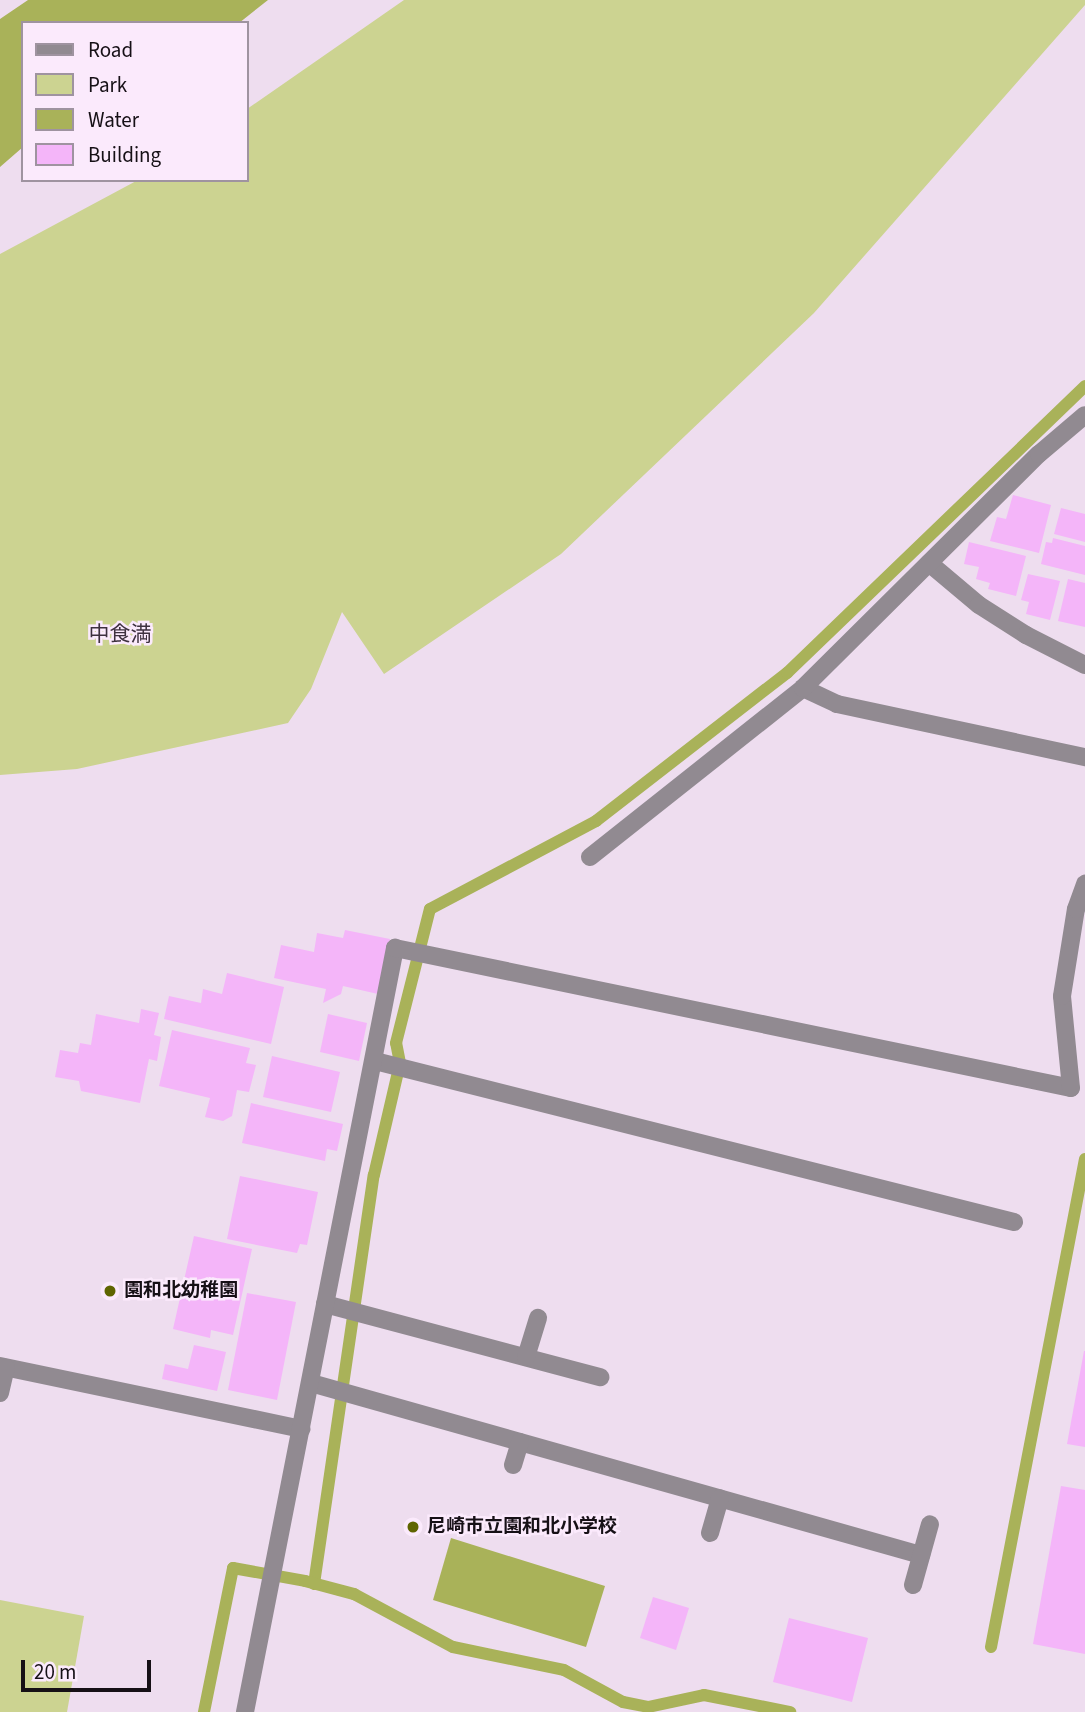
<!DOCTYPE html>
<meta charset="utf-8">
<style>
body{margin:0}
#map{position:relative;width:1085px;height:1712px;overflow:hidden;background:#eeddef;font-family:"Source Sans 3","Noto Sans JP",sans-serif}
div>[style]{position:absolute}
.green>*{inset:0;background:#ccd391}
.water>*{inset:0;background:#a9b259}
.stream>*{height:12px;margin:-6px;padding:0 6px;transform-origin:6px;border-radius:6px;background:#a9b259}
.building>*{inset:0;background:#f4b5f9}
.service>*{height:18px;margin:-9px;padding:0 9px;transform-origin:9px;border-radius:9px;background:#918a91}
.minor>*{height:18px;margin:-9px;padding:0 9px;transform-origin:9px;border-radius:9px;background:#918a91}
.dots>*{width:19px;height:19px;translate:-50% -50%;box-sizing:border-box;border:4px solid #fbeafc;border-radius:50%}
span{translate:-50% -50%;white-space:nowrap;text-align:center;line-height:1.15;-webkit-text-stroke:5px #fbeafc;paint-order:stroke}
.poi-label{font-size:19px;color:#161016;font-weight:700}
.left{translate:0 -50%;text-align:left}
.neighbourhood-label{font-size:21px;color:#3e313f}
.legend{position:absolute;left:21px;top:21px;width:228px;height:161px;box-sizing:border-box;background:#fbeafc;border:2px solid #9f93a0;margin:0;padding:9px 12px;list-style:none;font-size:21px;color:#161016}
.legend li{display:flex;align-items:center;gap:14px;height:35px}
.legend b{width:35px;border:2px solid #9f93a0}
.scale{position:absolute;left:21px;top:1660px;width:130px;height:32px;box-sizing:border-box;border:4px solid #161016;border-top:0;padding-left:9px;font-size:21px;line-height:24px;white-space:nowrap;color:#161016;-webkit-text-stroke:5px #fbeafc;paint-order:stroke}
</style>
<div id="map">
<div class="green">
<i style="clip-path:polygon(404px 0,1085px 0,1085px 5px,814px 313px,561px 554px,384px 674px,342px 612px,311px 689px,288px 723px,77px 769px,0 775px,0 254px,138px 180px,247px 180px,247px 109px)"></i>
<i style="clip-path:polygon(0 1600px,84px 1616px,67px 1712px,0 1712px)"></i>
</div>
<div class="water">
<i style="clip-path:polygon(28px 0,268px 0,239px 23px,23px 23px,23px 147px,0 167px,0 19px)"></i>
<i style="clip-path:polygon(451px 1538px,605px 1586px,586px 1647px,433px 1600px)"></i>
</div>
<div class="stream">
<i style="left:314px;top:1584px;width:413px;rotate:-81.7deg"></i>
<i style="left:374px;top:1175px;width:115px;rotate:-76.9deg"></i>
<i style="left:400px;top:1063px;width:20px;rotate:-101deg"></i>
<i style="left:396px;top:1043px;width:138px;rotate:-75.8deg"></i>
<i style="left:430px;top:909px;width:188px;rotate:-27.9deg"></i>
<i style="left:596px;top:821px;width:242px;rotate:-37.8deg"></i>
<i style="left:787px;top:673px;width:414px;rotate:-43.9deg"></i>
<i style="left:991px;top:1647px;width:497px;rotate:-79.1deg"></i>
<i style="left:204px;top:1712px;width:147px;rotate:-78.6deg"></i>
<i style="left:233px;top:1568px;width:73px;rotate:10.2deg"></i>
<i style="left:305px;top:1581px;width:51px;rotate:14.9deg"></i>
<i style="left:354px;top:1594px;width:112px;rotate:28.2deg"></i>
<i style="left:453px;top:1647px;width:113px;rotate:11.7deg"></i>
<i style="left:564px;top:1670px;width:67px;rotate:28.5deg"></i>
<i style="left:623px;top:1702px;width:25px;rotate:11deg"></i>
<i style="left:648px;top:1707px;width:57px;rotate:-12.1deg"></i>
<i style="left:704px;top:1695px;width:88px;rotate:11.2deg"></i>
</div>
<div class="building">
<i style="clip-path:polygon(1013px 495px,1051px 505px,1039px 553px,990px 541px,997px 517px,1006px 519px)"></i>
<i style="clip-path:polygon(1061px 508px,1085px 514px,1085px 542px,1054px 534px)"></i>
<i style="clip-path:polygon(1053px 538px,1085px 546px,1085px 575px,1041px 564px,1046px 542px,1052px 543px)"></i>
<i style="clip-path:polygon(969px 542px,1026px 556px,1016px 596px,988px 589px,990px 583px,976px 579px,979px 567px,964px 564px)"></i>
<i style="clip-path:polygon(1028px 574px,1060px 581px,1050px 620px,1026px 614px,1029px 602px,1021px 600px)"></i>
<i style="clip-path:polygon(1068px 579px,1085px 583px,1085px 627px,1058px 621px)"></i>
<i style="clip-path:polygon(345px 930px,390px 939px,378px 994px,343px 986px,341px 994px,323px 1003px,326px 989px,274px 978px,281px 945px,314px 952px,317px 933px,343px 938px)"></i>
<i style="clip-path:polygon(227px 973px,284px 987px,271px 1044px,164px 1019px,169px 996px,201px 1003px,203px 989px,222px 994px)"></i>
<i style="clip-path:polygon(141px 1009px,159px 1013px,154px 1035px,161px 1037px,157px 1061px,149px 1059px,140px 1103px,81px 1091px,79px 1081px,55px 1077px,60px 1050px,78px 1053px,80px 1043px,91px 1045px,96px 1014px,139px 1023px)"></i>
<i style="clip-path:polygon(328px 1014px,367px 1023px,359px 1061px,320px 1052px)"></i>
<i style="clip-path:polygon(172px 1030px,250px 1048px,246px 1063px,256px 1065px,249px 1092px,237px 1090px,232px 1116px,223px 1121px,205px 1117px,210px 1098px,159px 1086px)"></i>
<i style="clip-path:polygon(272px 1056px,340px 1072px,331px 1112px,263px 1097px)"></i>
<i style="clip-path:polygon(251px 1103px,343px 1124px,337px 1151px,327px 1149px,325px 1161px,242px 1143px)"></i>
<i style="clip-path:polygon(240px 1176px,318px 1192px,307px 1245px,300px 1244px,297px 1253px,227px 1239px)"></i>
<i style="clip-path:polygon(194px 1236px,252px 1249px,233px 1335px,211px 1330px,210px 1338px,173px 1329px)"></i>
<i style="clip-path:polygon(247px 1293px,296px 1302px,277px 1400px,228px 1390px)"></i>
<i style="clip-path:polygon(194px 1345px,226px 1352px,217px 1391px,162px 1379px,165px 1364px,188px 1369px)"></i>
<i style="clip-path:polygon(1084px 1351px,1085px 1351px,1085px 1447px,1067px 1444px)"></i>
<i style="clip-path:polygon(1061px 1486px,1085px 1490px,1085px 1654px,1033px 1644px)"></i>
<i style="clip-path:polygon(653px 1597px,689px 1608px,676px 1650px,640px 1638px)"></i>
<i style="clip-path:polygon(789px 1618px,868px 1638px,852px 1702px,773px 1682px)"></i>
</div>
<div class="service">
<i style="left:375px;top:1061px;width:659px;rotate:14.14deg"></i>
<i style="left:325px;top:1304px;width:285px;rotate:14.9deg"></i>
<i style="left:526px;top:1357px;width:41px;rotate:-72.9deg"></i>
<i style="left:311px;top:1383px;width:634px;rotate:15.75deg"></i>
<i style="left:513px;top:1465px;width:24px;rotate:-73deg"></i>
<i style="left:710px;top:1533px;width:36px;rotate:-74deg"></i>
<i style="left:913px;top:1585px;width:63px;rotate:-74.4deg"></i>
</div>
<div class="minor">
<i style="left:929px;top:563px;width:65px;rotate:40deg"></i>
<i style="left:979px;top:605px;width:56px;rotate:32.6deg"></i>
<i style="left:1026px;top:635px;width:66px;rotate:27deg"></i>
<i style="left:803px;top:688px;width:38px;rotate:25deg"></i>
<i style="left:837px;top:704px;width:254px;rotate:12.1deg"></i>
<i style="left:590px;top:857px;width:272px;rotate:-38.4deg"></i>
<i style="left:803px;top:688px;width:332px;rotate:-44.8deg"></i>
<i style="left:1039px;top:454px;width:60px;rotate:-40.3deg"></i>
<i style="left:0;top:1366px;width:308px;rotate:11.8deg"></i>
<i style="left:0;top:1393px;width:26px;rotate:-77deg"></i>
<i style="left:245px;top:1712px;width:779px;rotate:-78.89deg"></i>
<i style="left:395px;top:948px;width:690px;rotate:11.7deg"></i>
<i style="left:1071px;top:1088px;width:92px;rotate:-95.6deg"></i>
<i style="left:1062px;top:996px;width:88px;rotate:-80.9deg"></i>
<i style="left:1076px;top:909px;width:27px;rotate:-70deg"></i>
</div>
<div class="dots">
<i style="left:110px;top:1291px;background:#5f6501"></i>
<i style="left:413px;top:1527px;background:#5f6501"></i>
</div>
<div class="poi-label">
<span class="left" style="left:124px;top:1291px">園和北幼稚園</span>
<span class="left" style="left:427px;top:1527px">尼崎市立園和北小学校</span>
</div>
<div class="neighbourhood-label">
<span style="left:120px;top:634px">中食満</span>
</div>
<ul class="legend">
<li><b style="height:9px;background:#918a91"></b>Road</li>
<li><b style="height:19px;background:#ccd391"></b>Park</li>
<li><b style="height:19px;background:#a9b259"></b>Water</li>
<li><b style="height:19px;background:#f4b5f9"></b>Building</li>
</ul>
<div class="scale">20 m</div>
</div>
